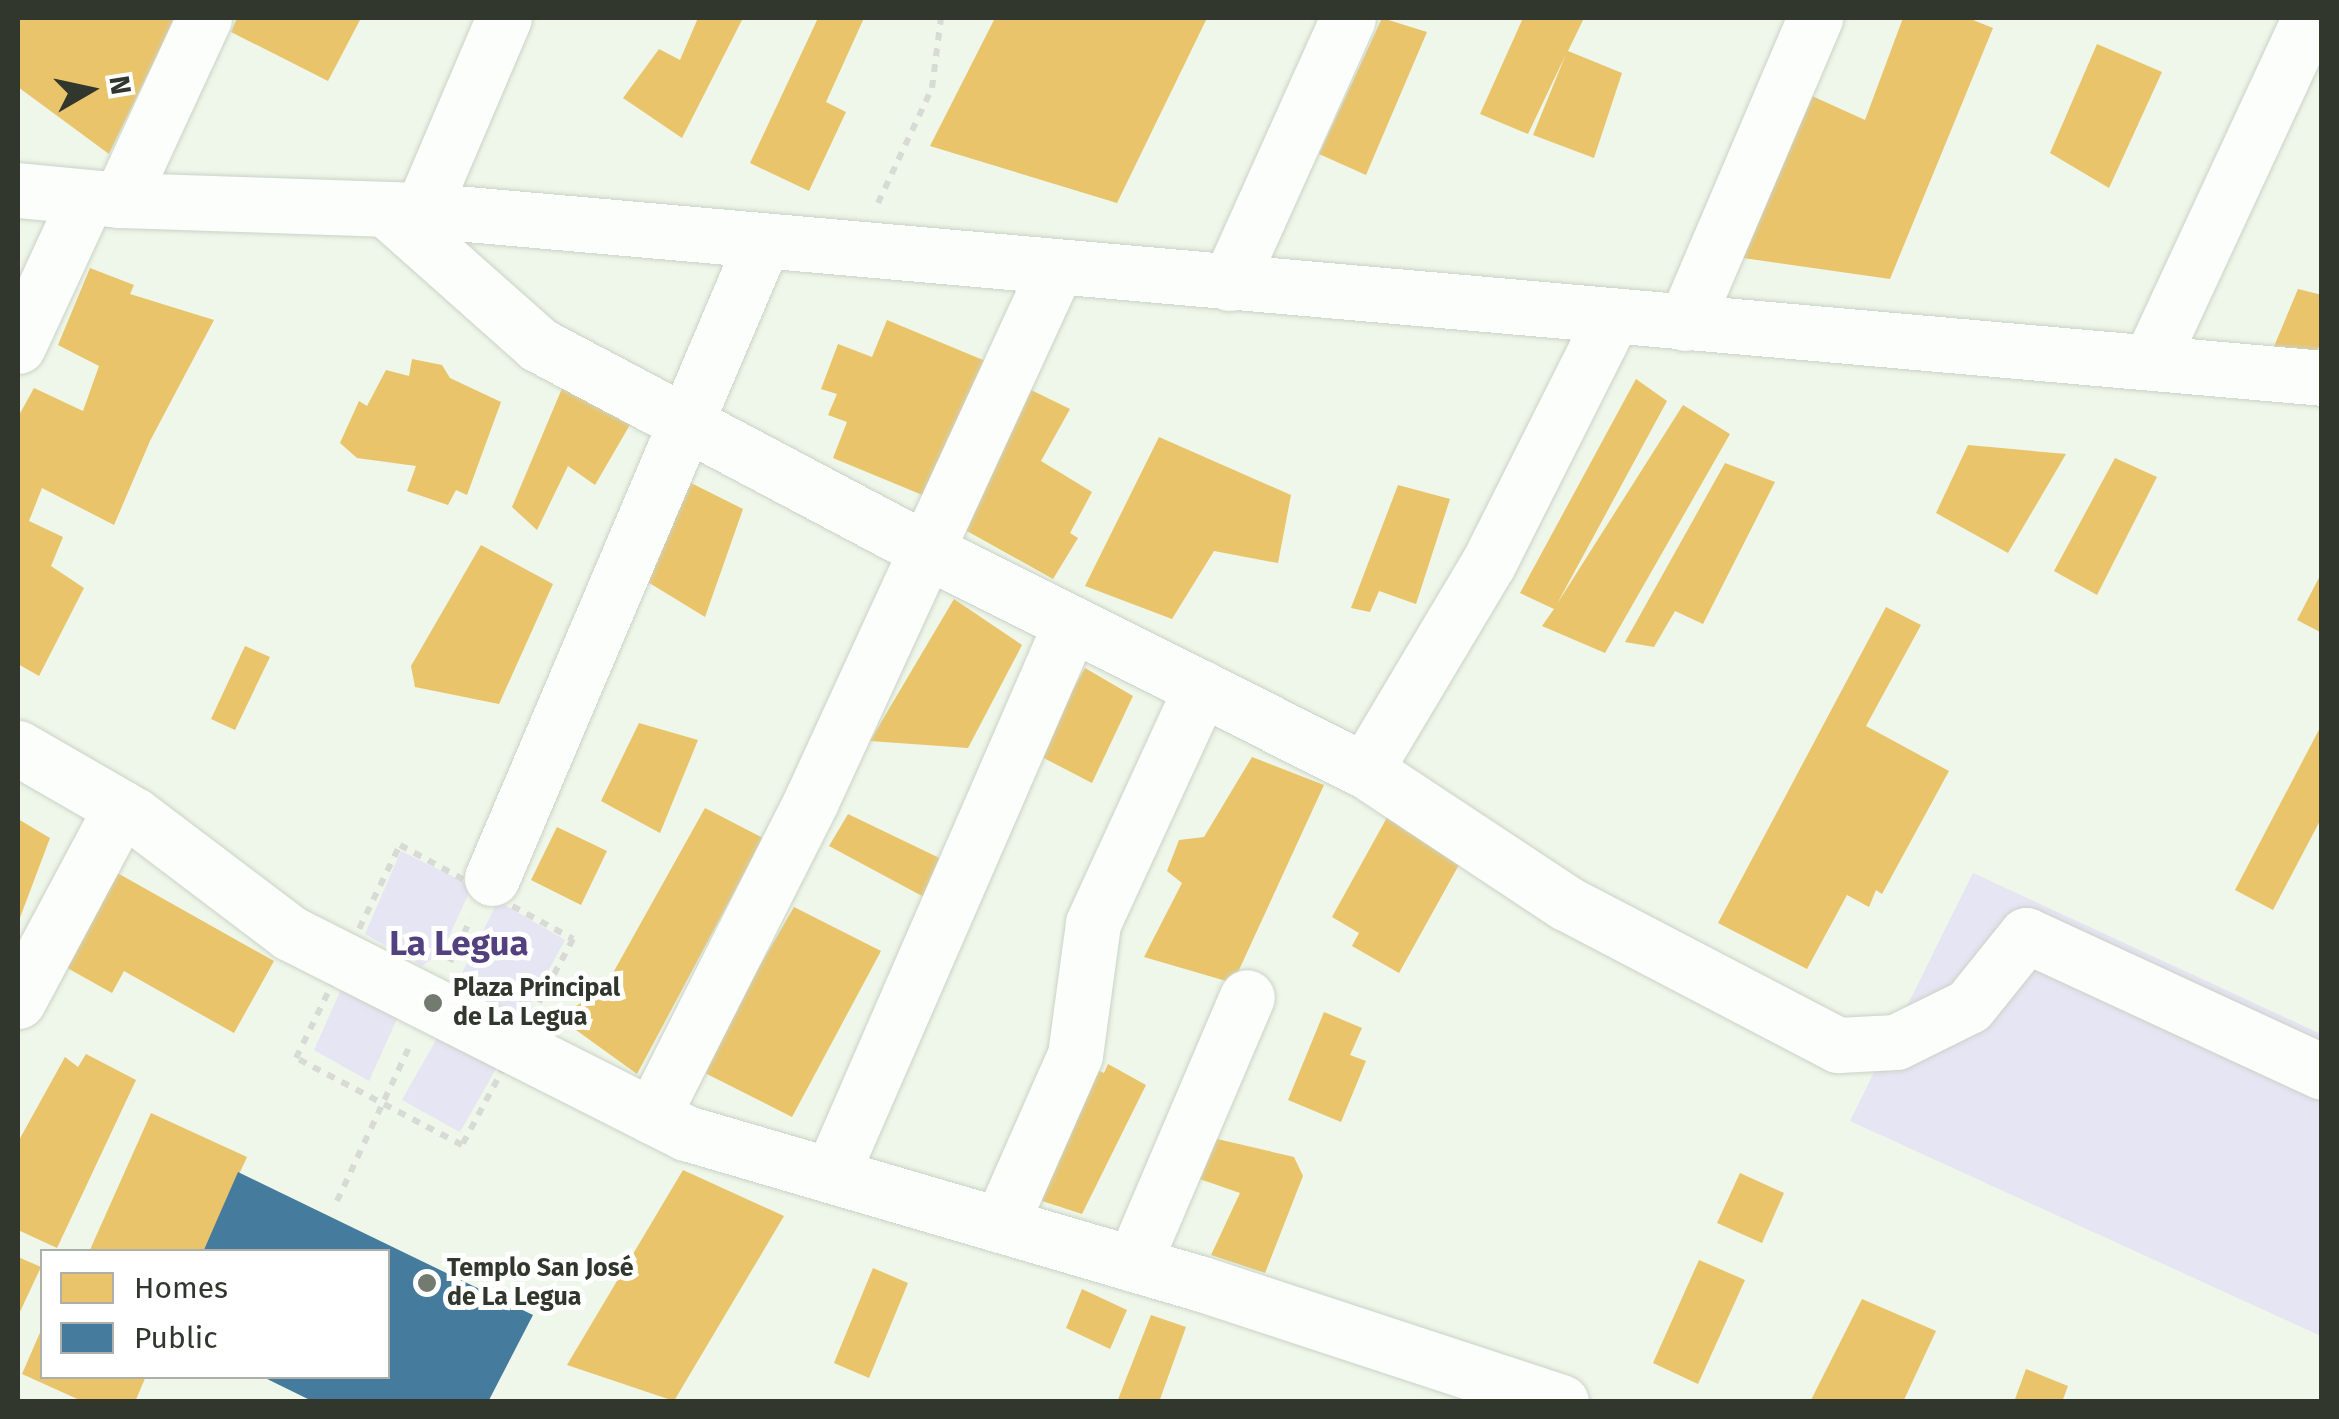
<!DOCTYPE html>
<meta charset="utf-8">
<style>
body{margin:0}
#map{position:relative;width:2339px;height:1419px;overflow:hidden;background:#eef7e9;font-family:"Fira Sans",sans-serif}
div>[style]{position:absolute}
.green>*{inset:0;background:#e5e5f3}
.homes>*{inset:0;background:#e9c46a}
.public>*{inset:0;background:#457b9d}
.path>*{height:6px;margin-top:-3px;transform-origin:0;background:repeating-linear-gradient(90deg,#d7dad5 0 8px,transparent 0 16px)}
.roads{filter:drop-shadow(0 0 2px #cbd2c7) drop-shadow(0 0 2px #cbd2c7)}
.minor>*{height:55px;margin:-27.5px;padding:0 27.5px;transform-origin:27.5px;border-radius:27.5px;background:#fcfefc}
.major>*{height:55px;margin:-27.5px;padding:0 27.5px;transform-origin:27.5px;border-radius:27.5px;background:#fcfefc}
.dots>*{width:28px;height:28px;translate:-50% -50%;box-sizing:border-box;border:5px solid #fff;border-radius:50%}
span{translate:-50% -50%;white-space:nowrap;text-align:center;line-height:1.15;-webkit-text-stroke:10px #fff;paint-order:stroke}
.poi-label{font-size:25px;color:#31372d;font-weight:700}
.left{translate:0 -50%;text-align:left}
.district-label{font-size:35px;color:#52417e;font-weight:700}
.frame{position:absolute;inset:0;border:20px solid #31372d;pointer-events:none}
.legend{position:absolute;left:40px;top:1249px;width:350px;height:130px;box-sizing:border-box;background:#fff;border:2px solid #adafab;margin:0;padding:12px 18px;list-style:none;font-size:30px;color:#31372d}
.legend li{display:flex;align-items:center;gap:20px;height:50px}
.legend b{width:50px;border:2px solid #adafab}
.north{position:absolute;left:40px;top:40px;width:100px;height:100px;-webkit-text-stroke:8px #fff;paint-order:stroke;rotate:81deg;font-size:28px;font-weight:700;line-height:40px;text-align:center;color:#31372d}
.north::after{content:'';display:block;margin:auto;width:35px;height:45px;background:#31372d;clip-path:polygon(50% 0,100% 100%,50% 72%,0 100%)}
</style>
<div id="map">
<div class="green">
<i style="clip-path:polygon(401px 851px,472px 886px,442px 952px,422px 966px,365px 934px)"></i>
<i style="clip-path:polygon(1973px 873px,2321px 1034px,2321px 1336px,1850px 1121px)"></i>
<i style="clip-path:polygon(498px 901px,565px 940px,522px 1019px,466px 986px,463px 971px)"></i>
<i style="clip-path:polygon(347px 976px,401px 1010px,369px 1081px,314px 1050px)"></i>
<i style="clip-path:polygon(440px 1033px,505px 1053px,460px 1132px,402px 1100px)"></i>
</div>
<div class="homes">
<i style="clip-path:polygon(18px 18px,175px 18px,109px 154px,18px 87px)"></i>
<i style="clip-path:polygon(237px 18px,361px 18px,328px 81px,231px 32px)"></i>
<i style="clip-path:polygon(698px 18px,743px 18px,682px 138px,623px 98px,659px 49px,680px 60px)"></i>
<i style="clip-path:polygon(818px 18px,864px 18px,826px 102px,846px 112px,809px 191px,750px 163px)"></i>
<i style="clip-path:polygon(995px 18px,1207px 18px,1117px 203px,930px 146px)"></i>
<i style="clip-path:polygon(1382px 18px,1427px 32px,1366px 175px,1319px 154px)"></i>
<i style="clip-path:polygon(1523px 18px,1584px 18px,1568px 51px,1622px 73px,1594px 158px,1533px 135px,1566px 54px,1528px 134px,1480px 114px)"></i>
<i style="clip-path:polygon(1903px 18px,1968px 18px,1993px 28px,1890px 279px,1729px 256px,1801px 91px,1865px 120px)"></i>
<i style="clip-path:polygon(2097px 44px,2162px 72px,2109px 188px,2050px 153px)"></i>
<i style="clip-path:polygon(90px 268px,134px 285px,130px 294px,214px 320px,150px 441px,114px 525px,42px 488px,29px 521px,63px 537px,51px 566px,84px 588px,39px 676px,18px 664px,18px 417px,34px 388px,83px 411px,99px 366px,58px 345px)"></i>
<i style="clip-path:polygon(2298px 289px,2322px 295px,2322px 339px,2313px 361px,2270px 356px)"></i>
<i style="clip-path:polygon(887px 320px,995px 365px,932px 499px,833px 458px,847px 422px,828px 415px,837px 394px,821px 389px,838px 344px,872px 357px)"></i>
<i style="clip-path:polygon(412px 359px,442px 365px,450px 378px,501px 402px,467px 495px,456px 490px,448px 505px,407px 491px,416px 466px,357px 458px,340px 443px,359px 401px,367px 406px,386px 370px,409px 376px)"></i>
<i style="clip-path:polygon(566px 379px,631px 423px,595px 485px,568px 466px,537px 530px,512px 507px)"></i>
<i style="clip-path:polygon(1636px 379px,1667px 401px,1557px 604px,1683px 405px,1730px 434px,1605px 653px,1542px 626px,1554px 609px,1520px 593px)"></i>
<i style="clip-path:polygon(1025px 387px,1070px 409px,1041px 461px,1092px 492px,1070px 533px,1078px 538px,1053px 579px,949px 521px)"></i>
<i style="clip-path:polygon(1159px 437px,1291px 495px,1278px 563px,1214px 551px,1172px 619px,1085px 586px)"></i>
<i style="clip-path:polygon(1968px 445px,2066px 454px,2008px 553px,1936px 513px)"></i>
<i style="clip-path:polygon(2115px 458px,2157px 477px,2097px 595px,2054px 571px)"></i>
<i style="clip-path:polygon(1725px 463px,1775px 482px,1703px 624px,1675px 611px,1654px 647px,1625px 642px)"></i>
<i style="clip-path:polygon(673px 474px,743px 509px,705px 617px,638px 576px)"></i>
<i style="clip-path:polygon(1398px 485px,1450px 499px,1416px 604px,1379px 591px,1370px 612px,1351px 608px)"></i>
<i style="clip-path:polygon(481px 545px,553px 584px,499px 704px,415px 687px,411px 666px)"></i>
<i style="clip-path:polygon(2322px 572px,2322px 633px,2297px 620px)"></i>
<i style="clip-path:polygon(954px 599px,1022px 645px,968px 748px,870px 741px)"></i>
<i style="clip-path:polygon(1886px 607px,1921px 625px,1866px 726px,1949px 771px,1882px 894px,1876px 890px,1869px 907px,1847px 895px,1807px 969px,1718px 923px)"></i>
<i style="clip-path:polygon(245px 646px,270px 657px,235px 730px,211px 719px)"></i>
<i style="clip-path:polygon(1085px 668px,1133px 696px,1092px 783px,1036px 754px)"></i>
<i style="clip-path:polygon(639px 723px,698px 740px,660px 833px,601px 801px)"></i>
<i style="clip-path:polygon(2322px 724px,2322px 817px,2273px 910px,2235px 890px)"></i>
<i style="clip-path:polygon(1252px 757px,1324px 785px,1233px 983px,1144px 957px,1182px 883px,1167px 871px,1179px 840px,1204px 837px)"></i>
<i style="clip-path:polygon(705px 808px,763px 838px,637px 1074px,558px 1017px,604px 989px)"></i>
<i style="clip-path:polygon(1390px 812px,1465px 854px,1399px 973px,1352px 946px,1359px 933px,1332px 917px)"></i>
<i style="clip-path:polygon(848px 814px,956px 866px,937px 904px,829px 846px)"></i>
<i style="clip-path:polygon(18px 819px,50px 838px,18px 923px)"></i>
<i style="clip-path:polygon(557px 827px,607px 851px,581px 905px,531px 880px)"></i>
<i style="clip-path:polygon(105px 866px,274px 961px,234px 1033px,124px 971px,112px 993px,53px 960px)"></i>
<i style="clip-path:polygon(794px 907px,881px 951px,792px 1117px,699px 1070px)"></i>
<i style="clip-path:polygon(1324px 1012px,1362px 1028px,1350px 1055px,1366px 1061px,1341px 1122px,1288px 1100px)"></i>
<i style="clip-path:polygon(86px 1054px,136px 1080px,57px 1248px,18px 1230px,18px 1142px,65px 1057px,78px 1067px)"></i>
<i style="clip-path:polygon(1108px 1064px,1146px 1085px,1082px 1214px,1036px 1199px,1097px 1070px,1104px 1073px)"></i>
<i style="clip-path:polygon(151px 1113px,247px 1157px,203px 1252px,89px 1252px)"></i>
<i style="clip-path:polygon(1200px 1135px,1294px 1157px,1303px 1176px,1265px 1273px,1211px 1255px,1240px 1193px,1191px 1176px)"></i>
<i style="clip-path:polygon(683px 1170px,784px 1216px,674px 1401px,567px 1365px)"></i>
<i style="clip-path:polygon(1740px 1173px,1784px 1193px,1762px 1243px,1717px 1223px)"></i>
<i style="clip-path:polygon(18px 1257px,41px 1267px,18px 1316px)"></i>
<i style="clip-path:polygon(1699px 1260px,1745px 1280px,1698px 1384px,1653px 1363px)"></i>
<i style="clip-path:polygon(873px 1268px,908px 1283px,869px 1378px,834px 1363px)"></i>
<i style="clip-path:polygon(1082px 1289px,1127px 1310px,1110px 1349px,1066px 1328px)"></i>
<i style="clip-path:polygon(1862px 1299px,1936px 1331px,1903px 1402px,1810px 1402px)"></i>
<i style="clip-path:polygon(1151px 1315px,1186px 1327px,1159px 1402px,1117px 1402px)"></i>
<i style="clip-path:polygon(42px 1328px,42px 1376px,146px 1376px,135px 1402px,84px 1402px,22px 1374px)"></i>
<i style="clip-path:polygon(2026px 1369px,2068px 1386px,2062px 1402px,2014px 1402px)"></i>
</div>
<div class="public">
<i style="clip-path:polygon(238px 1172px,533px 1315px,488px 1402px,314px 1402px,261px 1376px,388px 1376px,388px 1252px,203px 1252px)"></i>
</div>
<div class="path">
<i style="left:878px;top:203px;width:127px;rotate:-64.8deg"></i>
<i style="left:932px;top:88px;width:71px;rotate:-82.7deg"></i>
<i style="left:400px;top:845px;width:197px;rotate:28.5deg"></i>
<i style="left:573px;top:939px;width:234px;rotate:118.3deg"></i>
<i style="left:462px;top:1145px;width:187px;rotate:-152.3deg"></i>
<i style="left:296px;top:1058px;width:237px;rotate:-64deg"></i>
<i style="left:450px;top:962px;width:48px;rotate:-64deg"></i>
<i style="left:337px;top:1201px;width:172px;rotate:-64.9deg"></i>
</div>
<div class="roads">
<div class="minor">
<i style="left:120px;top:200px;width:200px;rotate:-65.2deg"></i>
<i style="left:422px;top:210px;width:209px;rotate:-66.9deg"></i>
<i style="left:388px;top:211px;width:202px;rotate:41.6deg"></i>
<i style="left:539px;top:345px;width:466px;rotate:27.9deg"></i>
<i style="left:951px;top:563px;width:463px;rotate:26.6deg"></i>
<i style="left:1365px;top:770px;width:241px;rotate:33.5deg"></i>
<i style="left:1566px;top:903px;width:307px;rotate:27.6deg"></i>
<i style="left:1838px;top:1045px;width:58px;rotate:-3deg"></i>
<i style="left:1896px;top:1042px;width:81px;rotate:-26.3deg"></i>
<i style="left:1969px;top:1006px;width:91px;rotate:-51.2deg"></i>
<i style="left:2026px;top:935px;width:326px;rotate:24.8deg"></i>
<i style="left:1229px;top:283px;width:290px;rotate:-65.8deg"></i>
<i style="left:1685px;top:323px;width:332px;rotate:-66.9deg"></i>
<i style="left:18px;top:346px;width:164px;rotate:-65.2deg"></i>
<i style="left:2150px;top:362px;width:379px;rotate:-65.1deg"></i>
<i style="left:18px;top:748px;width:134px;rotate:30deg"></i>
<i style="left:134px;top:815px;width:196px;rotate:37.1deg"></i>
<i style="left:290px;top:933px;width:444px;rotate:26.8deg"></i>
<i style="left:686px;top:1133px;width:538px;rotate:16.31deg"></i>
<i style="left:1202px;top:1284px;width:378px;rotate:18.2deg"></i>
<i style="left:1365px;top:770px;width:240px;rotate:-59.2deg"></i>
<i style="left:1488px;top:564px;width:278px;rotate:-63.3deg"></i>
<i style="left:492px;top:878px;width:690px;rotate:-66.96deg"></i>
<i style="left:18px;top:1001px;width:219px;rotate:-61.9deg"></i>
<i style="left:652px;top:1116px;width:353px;rotate:-63.2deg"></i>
<i style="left:811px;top:801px;width:587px;rotate:-65.31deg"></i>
<i style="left:831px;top:1175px;width:602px;rotate:-66.5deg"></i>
<i style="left:1000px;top:1225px;width:186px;rotate:-66.2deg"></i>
<i style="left:1075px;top:1055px;width:133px;rotate:-82.2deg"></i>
<i style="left:1093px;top:923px;width:259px;rotate:-65.3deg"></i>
<i style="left:1133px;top:1264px;width:290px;rotate:-66.9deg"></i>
</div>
<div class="major">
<i style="left:18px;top:190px;width:102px;rotate:5.6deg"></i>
<i style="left:120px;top:200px;width:302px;rotate:1.9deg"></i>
<i style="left:422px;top:210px;width:1907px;rotate:5.05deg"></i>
</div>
</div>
<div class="dots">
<i style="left:433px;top:1003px;background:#737a6f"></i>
<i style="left:427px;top:1283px;background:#737a6f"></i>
</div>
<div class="poi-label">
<span class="left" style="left:453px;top:1003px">Plaza Principal<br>de La Legua</span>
<span class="left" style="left:447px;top:1283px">Templo San José<br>de La Legua</span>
</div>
<div class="district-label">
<span style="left:459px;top:943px">La Legua</span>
</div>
<div class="frame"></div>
<ul class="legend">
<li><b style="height:28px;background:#e9c46a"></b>Homes</li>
<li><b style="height:28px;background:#457b9d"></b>Public</li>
</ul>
<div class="north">N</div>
</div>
